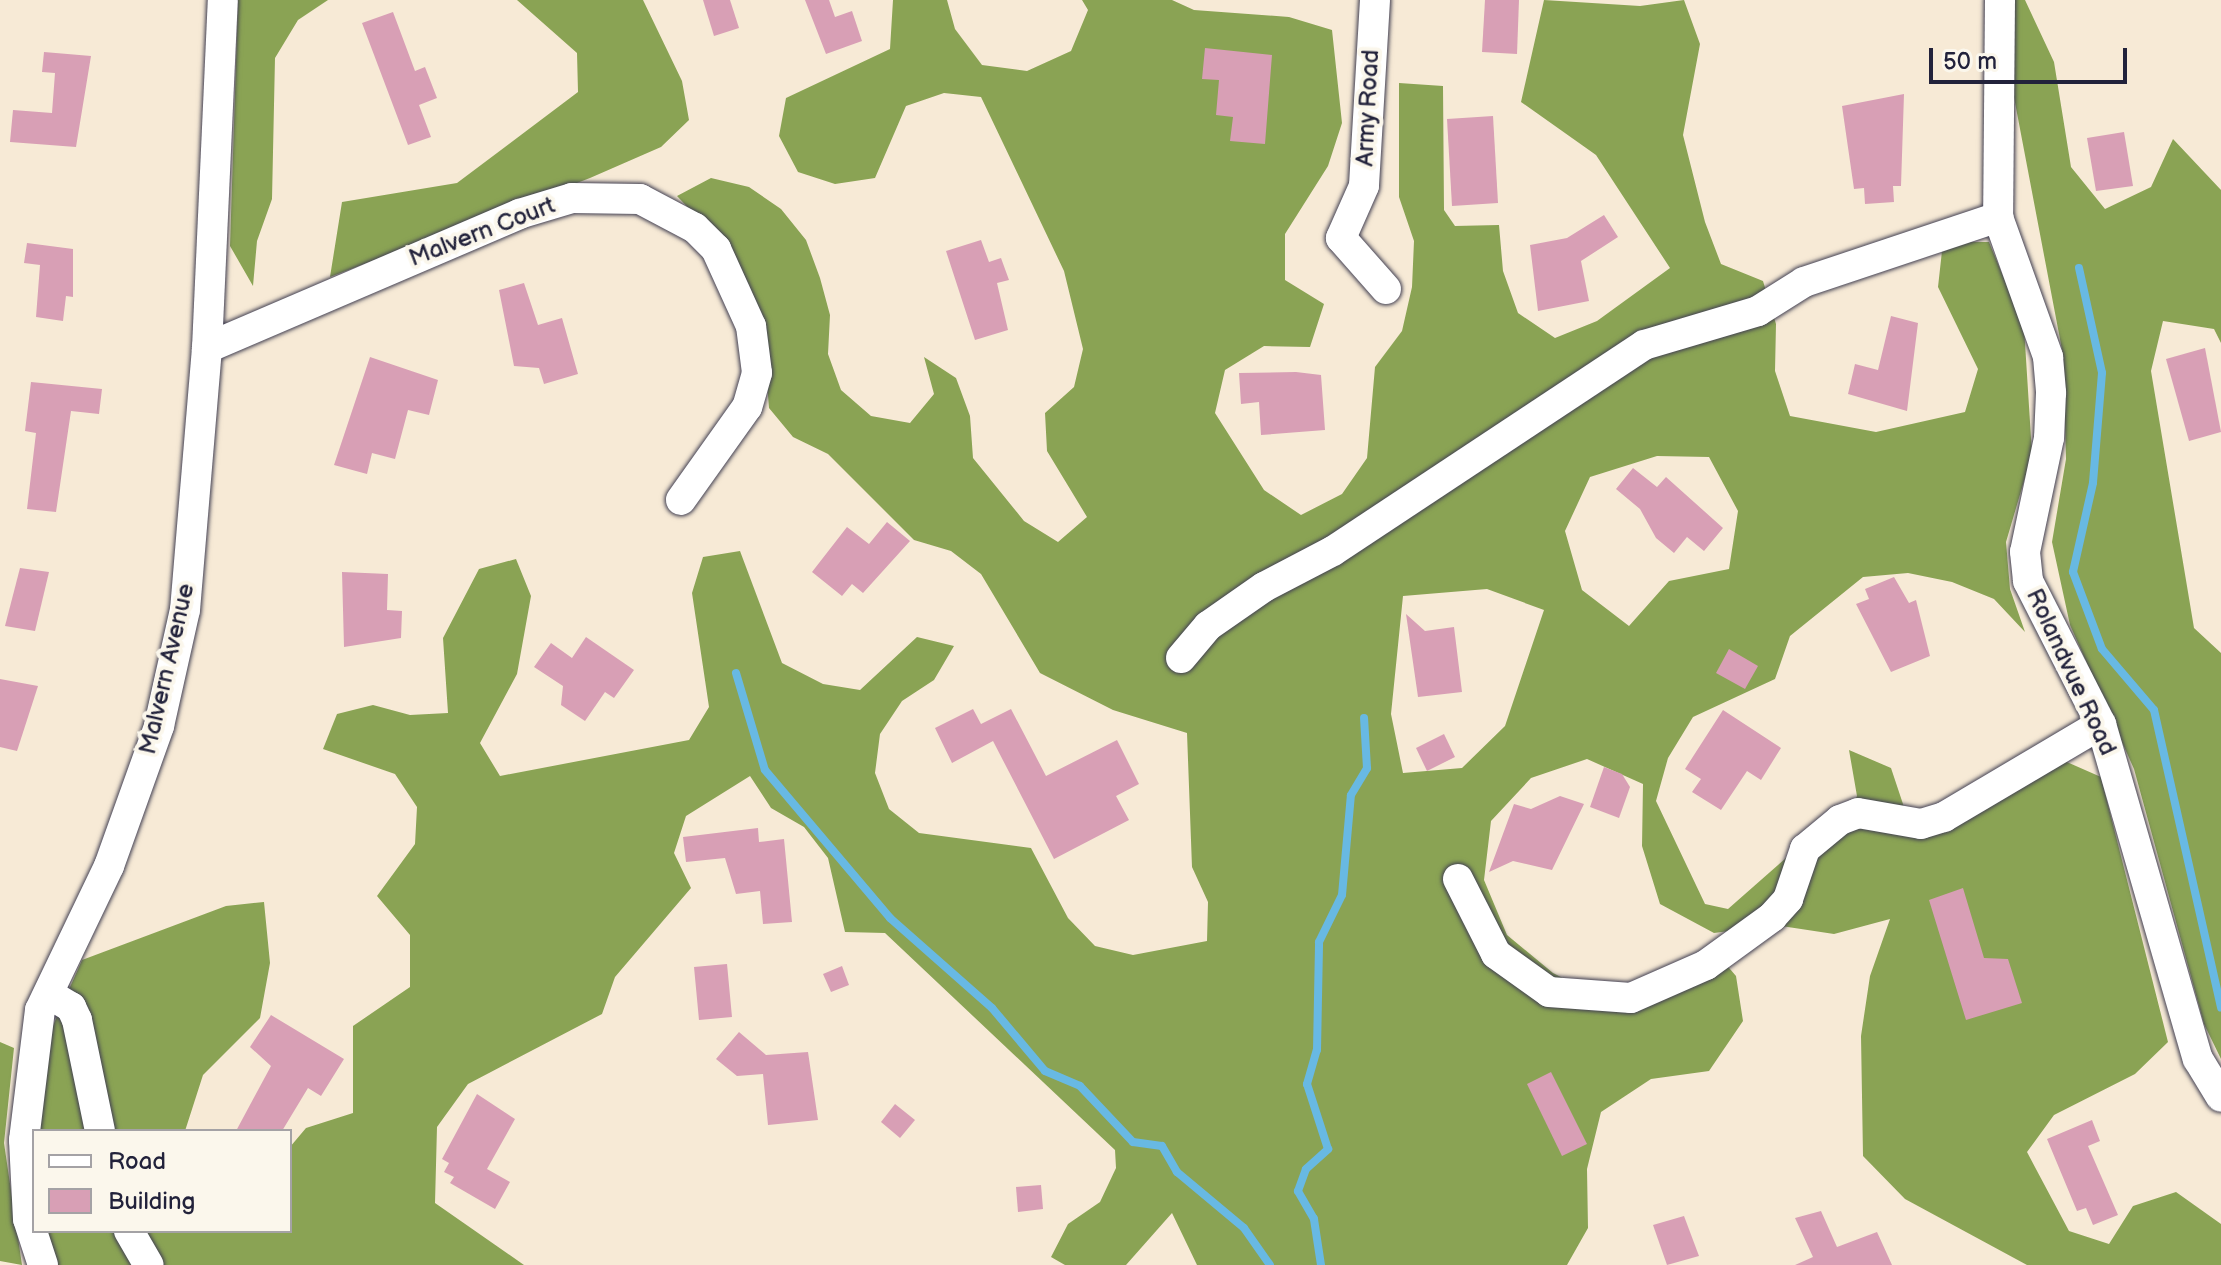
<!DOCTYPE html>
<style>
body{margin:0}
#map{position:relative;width:2221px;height:1265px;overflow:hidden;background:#f7ead6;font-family:"Balsamiq Sans",sans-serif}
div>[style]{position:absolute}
.forest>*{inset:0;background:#8aa354}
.stream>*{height:8px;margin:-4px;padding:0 4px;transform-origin:4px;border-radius:4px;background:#68b9e3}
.building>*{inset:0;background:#d89fb5}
.roads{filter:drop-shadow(0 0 2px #424052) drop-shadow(0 0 2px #424052)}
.minor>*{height:30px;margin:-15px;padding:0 15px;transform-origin:15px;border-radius:15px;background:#fff}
span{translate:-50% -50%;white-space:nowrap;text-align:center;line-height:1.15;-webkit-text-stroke:8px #fbf7ec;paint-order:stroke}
.street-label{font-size:24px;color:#22223b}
.legend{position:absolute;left:32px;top:1129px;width:260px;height:104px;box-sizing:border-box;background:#fbf7ec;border:2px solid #a4a2a5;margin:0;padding:10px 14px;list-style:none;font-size:24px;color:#22223b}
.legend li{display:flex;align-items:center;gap:16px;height:40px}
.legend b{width:40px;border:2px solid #a4a2a5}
.scale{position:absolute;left:1929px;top:48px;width:198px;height:36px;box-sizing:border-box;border:4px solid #22223b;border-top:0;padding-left:10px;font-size:24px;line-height:28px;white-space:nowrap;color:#22223b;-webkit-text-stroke:6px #fbf7ec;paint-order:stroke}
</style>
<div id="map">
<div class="forest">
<i style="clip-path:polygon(238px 0,328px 0,298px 20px,275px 58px,272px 199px,257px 241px,253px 286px,230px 246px)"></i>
<i style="clip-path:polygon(517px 0,643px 0,682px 81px,689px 120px,661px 147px,590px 178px,330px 277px,342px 202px,457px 183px,578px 92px,577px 53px)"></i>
<i style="clip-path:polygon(evenodd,893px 0,947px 0,955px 29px,982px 65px,1027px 71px,1071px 51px,1088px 10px,1082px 0,1172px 0,1194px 10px,1289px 17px,1332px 30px,1342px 123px,1328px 166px,1285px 234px,1285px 280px,1324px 304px,1310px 347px,1264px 346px,1225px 370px,1215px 413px,1264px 490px,1301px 515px,1342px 494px,1367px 458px,1375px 367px,1402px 331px,1412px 287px,1414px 241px,1399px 197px,1399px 83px,1443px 86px,1444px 210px,1455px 226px,1499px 225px,1503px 271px,1518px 313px,1555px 338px,1597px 321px,1670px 268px,1596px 155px,1521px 102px,1544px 0,1640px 6px,1684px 0,1700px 44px,1683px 135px,1705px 222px,1721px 264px,1763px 281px,1776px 324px,1775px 371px,1790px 416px,1876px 432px,1965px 412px,1978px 369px,1938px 287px,1943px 242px,1989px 242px,2024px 327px,2032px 454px,2006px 542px,2010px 589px,2025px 632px,1994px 599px,1952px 582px,1908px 573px,1863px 577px,1790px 636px,1775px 679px,1693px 717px,1668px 758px,1656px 801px,1705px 904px,1728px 909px,1795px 850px,1838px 836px,1857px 796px,1849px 750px,1891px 768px,1906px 813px,1948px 829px,2060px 759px,2101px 777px,2168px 1042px,2135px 1074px,2054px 1115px,2027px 1152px,2069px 1231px,2109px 1244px,2133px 1206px,2176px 1192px,2221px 1224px,2221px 1265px,2027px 1265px,1905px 1199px,1863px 1156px,1861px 1036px,1870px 976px,1890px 919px,1834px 934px,1774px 925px,1714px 933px,1660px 904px,1642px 846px,1643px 784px,1587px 759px,1531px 778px,1491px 821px,1484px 880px,1507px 935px,1553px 973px,1606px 1000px,1711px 947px,1736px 976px,1743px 1021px,1709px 1071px,1651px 1079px,1601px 1112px,1587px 1169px,1588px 1228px,1567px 1265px,1197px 1265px,1172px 1213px,1126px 1265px,1065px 1265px,1051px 1257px,1068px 1224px,1100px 1202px,1116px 1168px,1115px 1150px,885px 933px,845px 932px,828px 858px,804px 827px,771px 808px,750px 776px,686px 816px,674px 853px,691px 888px,615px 977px,602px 1014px,468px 1084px,437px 1127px,435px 1203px,524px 1265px,56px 1265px,46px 1231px,290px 1231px,290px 1147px,306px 1128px,353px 1113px,353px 1026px,410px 987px,410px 935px,377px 896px,415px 844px,417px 807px,395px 774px,323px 749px,337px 714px,373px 705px,410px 715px,448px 713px,443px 638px,479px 569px,516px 559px,531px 596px,517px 674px,480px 743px,500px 776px,689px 740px,709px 707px,692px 593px,703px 557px,740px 551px,782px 663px,823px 684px,860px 690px,917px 637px,954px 646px,934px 680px,902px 701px,880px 734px,875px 773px,889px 809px,919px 833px,1031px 848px,1068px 918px,1095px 946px,1133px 955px,1207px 941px,1208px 902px,1192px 867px,1187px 733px,1113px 710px,1040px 673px,981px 574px,951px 551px,914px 540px,828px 454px,793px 437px,769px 408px,762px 321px,749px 285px,730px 252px,677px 196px,711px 178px,749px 187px,781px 209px,806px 240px,820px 278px,830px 315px,828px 354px,841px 390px,871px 416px,910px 423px,934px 394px,924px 357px,956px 378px,970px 416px,973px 458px,1024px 521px,1058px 542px,1087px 517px,1047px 451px,1045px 413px,1074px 387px,1083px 349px,1064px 271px,981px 97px,944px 93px,906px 106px,875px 178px,835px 184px,798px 172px,779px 136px,786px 98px,890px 49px,893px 0,1657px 456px,1709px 457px,1738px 511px,1729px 569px,1669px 581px,1629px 626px,1582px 590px,1565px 531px,1590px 477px,1657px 456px,893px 0,1487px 589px,1544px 610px,1505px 726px,1462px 768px,1403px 773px,1391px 714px,1403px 596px,1487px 589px)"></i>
<i style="clip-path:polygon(2009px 0,2025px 0,2054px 62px,2071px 167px,2105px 209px,2151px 187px,2173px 139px,2221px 190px,2221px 343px,2214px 329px,2163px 321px,2151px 371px,2194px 628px,2221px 653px,2221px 1059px,2204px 1024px,2134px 769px,2070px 625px,2052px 542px,2066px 459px,2063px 355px,2009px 71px)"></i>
<i style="clip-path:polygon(264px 902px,270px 963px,260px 1018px,203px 1075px,185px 1131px,38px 1131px,51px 1030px,82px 960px,226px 906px)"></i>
<i style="clip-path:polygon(0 1042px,14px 1048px,4px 1143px,22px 1265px,0 1261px)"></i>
</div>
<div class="stream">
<i style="left:2079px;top:268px;width:107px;rotate:77.6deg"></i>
<i style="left:2102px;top:373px;width:110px;rotate:94.7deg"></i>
<i style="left:2093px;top:483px;width:91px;rotate:102.7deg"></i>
<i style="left:2073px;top:572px;width:82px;rotate:69.4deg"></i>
<i style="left:2102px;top:649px;width:80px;rotate:49.6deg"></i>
<i style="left:2154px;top:710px;width:305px;rotate:77.3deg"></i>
<i style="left:736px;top:673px;width:101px;rotate:73.4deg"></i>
<i style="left:765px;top:770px;width:194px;rotate:49.8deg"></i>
<i style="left:890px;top:918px;width:136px;rotate:41.4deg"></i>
<i style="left:992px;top:1008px;width:82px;rotate:49.9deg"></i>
<i style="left:1045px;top:1071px;width:38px;rotate:23deg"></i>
<i style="left:1080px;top:1086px;width:77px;rotate:46.6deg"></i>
<i style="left:1133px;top:1142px;width:29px;rotate:8deg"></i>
<i style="left:1162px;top:1146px;width:30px;rotate:60deg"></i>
<i style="left:1177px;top:1172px;width:87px;rotate:39.9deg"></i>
<i style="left:1244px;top:1228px;width:45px;rotate:54.9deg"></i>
<i style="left:1321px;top:1265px;width:47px;rotate:-98.7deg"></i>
<i style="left:1314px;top:1219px;width:32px;rotate:-120deg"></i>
<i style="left:1298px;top:1191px;width:23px;rotate:-70deg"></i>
<i style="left:1306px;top:1169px;width:30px;rotate:-42deg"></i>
<i style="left:1328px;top:1149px;width:68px;rotate:-107.9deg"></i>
<i style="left:1307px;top:1084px;width:35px;rotate:-74deg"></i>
<i style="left:1317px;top:1050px;width:108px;rotate:-88.9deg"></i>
<i style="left:1319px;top:942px;width:52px;rotate:-63.9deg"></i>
<i style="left:1342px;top:895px;width:100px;rotate:-84.9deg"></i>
<i style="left:1351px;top:795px;width:31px;rotate:-59deg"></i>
<i style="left:1367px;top:768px;width:50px;rotate:-93.4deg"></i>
</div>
<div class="building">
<i style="clip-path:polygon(703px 0,730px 0,739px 28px,714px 36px)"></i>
<i style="clip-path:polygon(805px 0,829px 0,835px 17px,852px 11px,862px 41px,826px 54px)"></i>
<i style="clip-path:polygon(1485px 0,1519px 0,1517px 54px,1482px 52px)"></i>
<i style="clip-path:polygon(393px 12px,415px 71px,425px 67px,437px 98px,419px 105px,431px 137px,408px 145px,362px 23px)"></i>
<i style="clip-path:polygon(1205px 48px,1272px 55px,1265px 144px,1230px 141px,1233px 117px,1216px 115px,1219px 80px,1202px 79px)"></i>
<i style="clip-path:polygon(44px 52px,91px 56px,76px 147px,10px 142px,13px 110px,52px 113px,55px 73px,42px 72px)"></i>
<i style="clip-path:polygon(1904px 94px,1901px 186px,1893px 186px,1894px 202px,1865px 204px,1864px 188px,1854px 189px,1842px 106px)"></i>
<i style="clip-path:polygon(1493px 116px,1498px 203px,1452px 206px,1447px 119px)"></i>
<i style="clip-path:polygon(2124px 132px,2133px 186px,2096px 191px,2087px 138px)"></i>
<i style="clip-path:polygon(1604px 215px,1618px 237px,1581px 261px,1589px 301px,1538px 311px,1530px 245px,1567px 238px)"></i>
<i style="clip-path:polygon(981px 240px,989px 262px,1001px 258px,1009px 280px,997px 283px,1008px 330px,975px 340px,946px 251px)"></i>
<i style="clip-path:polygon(27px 243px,73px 249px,73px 297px,66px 296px,63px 321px,36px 317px,40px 265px,24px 263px)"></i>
<i style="clip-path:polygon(524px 283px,538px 325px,562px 318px,578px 374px,544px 384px,539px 368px,514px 366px,499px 290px)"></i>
<i style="clip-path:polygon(1891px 316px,1918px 323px,1907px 411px,1848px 394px,1855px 364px,1878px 370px)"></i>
<i style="clip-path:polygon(2205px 348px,2221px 432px,2189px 441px,2166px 359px)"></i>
<i style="clip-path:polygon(370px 357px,438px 380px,429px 415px,408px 410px,395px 459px,372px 453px,367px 474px,334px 465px)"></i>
<i style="clip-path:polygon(1296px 372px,1321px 375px,1325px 430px,1261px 435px,1259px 402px,1241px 404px,1239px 373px)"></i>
<i style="clip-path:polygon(31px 382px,102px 389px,99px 414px,71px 411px,56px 512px,27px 509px,36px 433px,25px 431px)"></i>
<i style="clip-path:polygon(1633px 468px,1657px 487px,1666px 477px,1723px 528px,1704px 551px,1687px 537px,1674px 553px,1656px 538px,1640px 509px,1616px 489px)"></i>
<i style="clip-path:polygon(887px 522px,910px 541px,863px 593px,852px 584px,842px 596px,812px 572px,847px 527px,869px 544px)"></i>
<i style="clip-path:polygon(20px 568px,49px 572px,35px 631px,5px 626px)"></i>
<i style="clip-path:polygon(342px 572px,388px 574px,387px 610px,402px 611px,401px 638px,344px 647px)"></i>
<i style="clip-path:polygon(1894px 577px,1909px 603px,1916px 600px,1930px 656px,1891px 672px,1856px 604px,1869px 599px,1865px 589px)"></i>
<i style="clip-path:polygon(1406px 614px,1425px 631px,1454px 627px,1462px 692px,1418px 697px)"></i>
<i style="clip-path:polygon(586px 637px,634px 670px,614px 698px,605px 692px,585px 721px,561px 705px,563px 686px,534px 667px,551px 643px,572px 658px)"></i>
<i style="clip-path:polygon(1729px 649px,1758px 666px,1745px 689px,1716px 673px)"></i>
<i style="clip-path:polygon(0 679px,38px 686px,17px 751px,0 747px)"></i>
<i style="clip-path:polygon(973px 709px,981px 724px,1011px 709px,1046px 776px,1117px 740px,1139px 784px,1116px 796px,1129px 820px,1054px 859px,993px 741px,952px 763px,935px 728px)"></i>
<i style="clip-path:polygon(1723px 710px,1781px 748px,1761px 780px,1747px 771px,1721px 810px,1692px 792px,1701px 779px,1685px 769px)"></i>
<i style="clip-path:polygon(1444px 734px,1455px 757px,1427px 771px,1416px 748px)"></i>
<i style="clip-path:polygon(1604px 767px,1622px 774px,1630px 787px,1619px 818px,1590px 807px)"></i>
<i style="clip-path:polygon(1560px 796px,1584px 804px,1552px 870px,1513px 861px,1489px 872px,1514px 804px,1531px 809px)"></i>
<i style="clip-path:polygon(758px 828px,759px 842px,784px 839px,792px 922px,763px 924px,760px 891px,736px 894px,725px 858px,686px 862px,683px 837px)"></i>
<i style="clip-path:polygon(1963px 888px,1984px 958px,2008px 959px,2022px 1003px,1966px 1020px,1929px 900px)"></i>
<i style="clip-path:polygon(727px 964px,732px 1017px,699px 1020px,694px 967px)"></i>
<i style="clip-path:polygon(842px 966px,849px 985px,831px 992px,823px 974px)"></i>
<i style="clip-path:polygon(271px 1015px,344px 1059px,321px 1096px,308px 1088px,282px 1131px,236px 1131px,271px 1066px,250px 1047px)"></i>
<i style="clip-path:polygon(739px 1032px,766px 1055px,808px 1052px,818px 1120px,768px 1125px,763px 1074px,737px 1076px,716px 1059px)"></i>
<i style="clip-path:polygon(1551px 1072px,1587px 1144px,1562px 1156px,1527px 1084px)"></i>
<i style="clip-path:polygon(477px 1094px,515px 1119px,487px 1169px,510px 1182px,495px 1209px,450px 1183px,454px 1177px,444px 1172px,449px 1163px,442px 1159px)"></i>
<i style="clip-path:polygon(895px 1104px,915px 1120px,900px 1138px,881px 1122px)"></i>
<i style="clip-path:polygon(2092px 1120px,2100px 1141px,2088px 1146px,2118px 1215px,2093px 1225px,2086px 1208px,2077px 1211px,2047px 1139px)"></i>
<i style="clip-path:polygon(1041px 1185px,1043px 1209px,1018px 1212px,1016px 1187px)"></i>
<i style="clip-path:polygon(1821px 1211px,1837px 1247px,1877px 1232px,1892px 1265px,1795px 1265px,1813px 1257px,1795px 1218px)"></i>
<i style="clip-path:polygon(1684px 1216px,1699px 1256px,1667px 1265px,1653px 1225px)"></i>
</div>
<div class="roads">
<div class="minor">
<i style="left:1375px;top:0;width:186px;rotate:93.4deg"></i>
<i style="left:1364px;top:186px;width:57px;rotate:113.9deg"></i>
<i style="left:1341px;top:238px;width:68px;rotate:48.6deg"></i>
<i style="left:2000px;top:0;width:217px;rotate:90.5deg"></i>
<i style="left:1998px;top:217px;width:149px;rotate:70.3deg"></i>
<i style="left:2048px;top:357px;width:36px;rotate:85deg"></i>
<i style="left:2051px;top:393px;width:45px;rotate:92.5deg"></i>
<i style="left:2049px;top:438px;width:116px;rotate:101.9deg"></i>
<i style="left:2025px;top:552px;width:29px;rotate:84deg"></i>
<i style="left:2028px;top:581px;width:161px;rotate:63deg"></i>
<i style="left:2101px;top:724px;width:349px;rotate:73.9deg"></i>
<i style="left:2198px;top:1059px;width:44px;rotate:58.8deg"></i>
<i style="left:207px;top:348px;width:340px;rotate:-23.2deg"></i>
<i style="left:519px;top:214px;width:55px;rotate:-16.8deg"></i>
<i style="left:572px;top:198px;width:68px;rotate:0.8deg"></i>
<i style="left:640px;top:199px;width:62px;rotate:27.8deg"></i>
<i style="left:695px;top:228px;width:30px;rotate:45deg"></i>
<i style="left:716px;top:249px;width:85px;rotate:65.6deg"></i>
<i style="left:751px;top:326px;width:47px;rotate:82.7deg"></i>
<i style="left:757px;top:373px;width:35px;rotate:106deg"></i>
<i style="left:747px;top:407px;width:114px;rotate:125.4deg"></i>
<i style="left:1181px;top:658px;width:42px;rotate:-49.8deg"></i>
<i style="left:1208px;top:626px;width:68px;rotate:-34.9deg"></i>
<i style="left:1264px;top:587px;width:78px;rotate:-27.6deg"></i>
<i style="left:1333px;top:551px;width:373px;rotate:-33.5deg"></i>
<i style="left:1644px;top:345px;width:119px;rotate:-16.6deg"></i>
<i style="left:1758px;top:311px;width:54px;rotate:-32.2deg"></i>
<i style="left:1804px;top:282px;width:205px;rotate:-18.5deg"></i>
<i style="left:1458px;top:879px;width:84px;rotate:63.1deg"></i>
<i style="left:1496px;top:954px;width:65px;rotate:35.6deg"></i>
<i style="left:1549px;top:992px;width:82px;rotate:4.2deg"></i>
<i style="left:1631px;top:998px;width:82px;rotate:-23.7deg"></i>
<i style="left:1706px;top:965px;width:82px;rotate:-36deg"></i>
<i style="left:1772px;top:917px;width:24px;rotate:-48deg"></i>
<i style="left:1788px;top:899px;width:53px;rotate:-71.2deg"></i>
<i style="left:1805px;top:849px;width:45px;rotate:-39.6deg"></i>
<i style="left:1840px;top:820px;width:19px;rotate:-21deg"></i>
<i style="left:1858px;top:813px;width:64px;rotate:9.9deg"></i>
<i style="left:1921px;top:824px;width:24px;rotate:-17deg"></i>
<i style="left:1944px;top:817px;width:182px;rotate:-30.6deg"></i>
<i style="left:49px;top:994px;width:26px;rotate:31deg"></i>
<i style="left:71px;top:1007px;width:14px;rotate:65deg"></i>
<i style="left:77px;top:1020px;width:113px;rotate:78.3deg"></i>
<i style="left:129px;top:1231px;width:39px;rotate:60deg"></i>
<i style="left:43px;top:1265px;width:48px;rotate:-108.1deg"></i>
<i style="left:28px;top:1219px;width:79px;rotate:-92.9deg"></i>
<i style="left:24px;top:1140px;width:131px;rotate:-83deg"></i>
<i style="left:40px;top:1010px;width:160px;rotate:-64.4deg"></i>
<i style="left:109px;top:866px;width:149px;rotate:-70.3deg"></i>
<i style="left:159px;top:726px;width:119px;rotate:-77.4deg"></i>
<i style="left:185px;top:610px;width:263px;rotate:-85.2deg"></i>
<i style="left:207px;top:348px;width:348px;rotate:-87.4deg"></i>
</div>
</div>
<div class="street-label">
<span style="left:1368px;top:108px;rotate:-87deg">Army Road</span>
<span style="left:482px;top:232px;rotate:-21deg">Malvern Court</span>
<span style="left:167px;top:669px;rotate:-77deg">Malvern Avenue</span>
<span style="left:2071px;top:672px;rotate:65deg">Rolandvue Road</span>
</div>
<ul class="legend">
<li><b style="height:10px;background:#fff"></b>Road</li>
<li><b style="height:22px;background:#d89fb5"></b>Building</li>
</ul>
<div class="scale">50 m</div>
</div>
